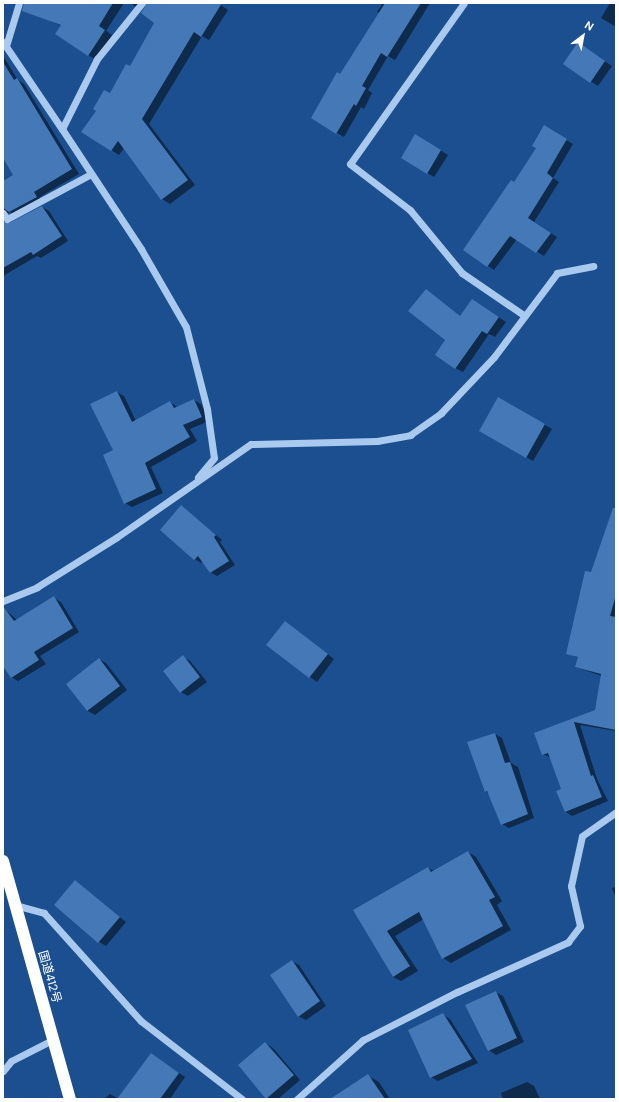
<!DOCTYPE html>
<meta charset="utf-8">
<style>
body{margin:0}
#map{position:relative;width:619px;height:1102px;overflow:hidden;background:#1b4f8f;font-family:"DM Sans","Noto Sans JP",sans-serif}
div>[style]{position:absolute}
.shadow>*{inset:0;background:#0007}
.building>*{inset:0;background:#4478b7}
.minor>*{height:7px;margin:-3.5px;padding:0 3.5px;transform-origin:3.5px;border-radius:3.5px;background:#a9c9ee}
.highway>*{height:12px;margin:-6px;padding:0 6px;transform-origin:6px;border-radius:6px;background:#fff}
span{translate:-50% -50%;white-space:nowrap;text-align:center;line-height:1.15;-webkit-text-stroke:3px #1b4f8f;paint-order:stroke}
.street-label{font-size:12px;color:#fff}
.frame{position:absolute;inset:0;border:4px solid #fff;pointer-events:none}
.north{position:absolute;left:563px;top:16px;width:40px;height:40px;-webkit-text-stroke:3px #1b4f8f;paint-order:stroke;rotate:32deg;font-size:11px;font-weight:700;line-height:16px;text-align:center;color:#fff}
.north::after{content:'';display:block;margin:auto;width:14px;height:18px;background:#fff;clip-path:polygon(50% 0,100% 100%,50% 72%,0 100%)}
</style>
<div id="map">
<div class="shadow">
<i style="clip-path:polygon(38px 3px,124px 3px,106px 31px,112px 35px,96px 60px,56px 34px,62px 26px,34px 14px)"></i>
<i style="clip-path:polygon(130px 3px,218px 3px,228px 10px,209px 40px,202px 36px,149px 124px,195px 185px,170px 204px,162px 199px,124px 148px,119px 155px,83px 132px,130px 68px,156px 23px,142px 12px,144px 7px,141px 10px)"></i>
<i style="clip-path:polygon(383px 3px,430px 3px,395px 60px,388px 56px,368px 90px,372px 93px,364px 109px,361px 107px,344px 137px,312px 118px,380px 13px,377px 12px)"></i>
<i style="clip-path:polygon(610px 3px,616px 3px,616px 27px,601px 18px)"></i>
<i style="clip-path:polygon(585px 48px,612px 66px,598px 86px,564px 64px)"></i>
<i style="clip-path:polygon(3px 56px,18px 80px,24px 84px,79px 174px,40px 197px,43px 202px,17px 216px,10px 212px,5px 215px,9px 224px,42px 207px,49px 211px,68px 241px,41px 258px,37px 256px,3px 276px,3px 182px,15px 175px,3px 156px)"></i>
<i style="clip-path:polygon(545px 127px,573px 144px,553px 178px,559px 182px,534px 222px,557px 237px,544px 256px,517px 239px,494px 270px,465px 250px,515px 183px,537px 147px)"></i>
<i style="clip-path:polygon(416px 135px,448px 155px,434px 177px,402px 158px)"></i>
<i style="clip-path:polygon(426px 290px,461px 317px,479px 304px,506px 322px,495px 337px,489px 334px,463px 372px,455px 368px)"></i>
<i style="clip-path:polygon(117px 392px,124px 396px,136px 421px,170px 402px,177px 407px,194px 400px,201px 404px,209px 421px,190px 429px,197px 441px,151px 467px,163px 493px,132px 507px,125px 503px,115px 451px)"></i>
<i style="clip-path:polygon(498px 399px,552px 429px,533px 461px,480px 430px)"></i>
<i style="clip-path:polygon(181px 506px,222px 540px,220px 542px,235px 565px,217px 576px,210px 572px,203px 561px,201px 563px,195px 559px)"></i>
<i style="clip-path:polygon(616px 536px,616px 731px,580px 725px,597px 779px,608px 801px,572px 816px,566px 812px,557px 791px,562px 789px,551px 758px,543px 754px,535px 734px,596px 711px,602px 676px,576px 667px,579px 658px,568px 653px,591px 574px)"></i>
<i style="clip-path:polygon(54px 598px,61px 602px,79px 632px,40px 656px,46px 664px,18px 681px,11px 677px,3px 664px,3px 614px,7px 611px,17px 620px)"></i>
<i style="clip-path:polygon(285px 622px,334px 659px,317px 682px,267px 645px)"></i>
<i style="clip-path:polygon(183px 657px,190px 661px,207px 682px,188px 696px,181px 692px)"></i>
<i style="clip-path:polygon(99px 659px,106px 663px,127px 690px,95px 715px,88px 711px,67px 684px)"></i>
<i style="clip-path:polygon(495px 734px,502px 738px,511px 763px,518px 767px,534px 818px,509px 828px,502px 824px,489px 794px,486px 792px)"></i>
<i style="clip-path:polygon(468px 852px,476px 857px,502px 901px,497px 905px,511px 930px,451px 963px,443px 958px,424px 919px,395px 936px,418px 971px,401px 981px,393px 977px,355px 910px,428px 868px,434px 871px)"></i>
<i style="clip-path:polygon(76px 881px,126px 922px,106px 946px,99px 942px)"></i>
<i style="clip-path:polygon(616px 887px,616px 898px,612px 888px)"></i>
<i style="clip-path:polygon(292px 961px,299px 965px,326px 1006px,306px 1020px,298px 1016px)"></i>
<i style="clip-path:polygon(495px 992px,503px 996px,524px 1042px,496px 1055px,489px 1050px)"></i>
<i style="clip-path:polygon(443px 1015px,450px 1019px,478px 1063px,438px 1081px,431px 1077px)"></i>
<i style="clip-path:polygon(265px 1043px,273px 1048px,300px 1080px,278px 1099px,267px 1098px)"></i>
<i style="clip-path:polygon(151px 1054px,185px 1077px,170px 1099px,119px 1099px)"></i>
<i style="clip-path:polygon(368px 1076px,379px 1082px,390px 1099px,332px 1099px)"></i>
<i style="clip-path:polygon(527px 1082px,534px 1086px,540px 1099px,503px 1099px,501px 1093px)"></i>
<i style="clip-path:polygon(110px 1094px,117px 1098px,118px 1099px,104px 1099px)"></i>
</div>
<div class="building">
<i style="clip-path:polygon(24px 3px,113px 3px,99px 26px,105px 30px,88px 56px,55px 34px,61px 25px,22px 11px)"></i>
<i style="clip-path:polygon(147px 3px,222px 3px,201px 37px,194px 32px,142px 119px,188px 180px,161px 200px,118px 141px,111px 151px,81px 132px,96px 111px,93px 109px,104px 90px,110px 93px,126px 64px,130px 66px,154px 23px,141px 13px)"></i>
<i style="clip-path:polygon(385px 3px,421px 3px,387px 57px,381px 53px,362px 86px,366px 88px,356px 106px,354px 104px,336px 134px,311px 118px,337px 72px,340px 74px)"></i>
<i style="clip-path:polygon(578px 42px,605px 61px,590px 83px,563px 64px)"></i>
<i style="clip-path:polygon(3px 62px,14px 80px,17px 78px,72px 169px,34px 192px,37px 197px,9px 212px,3px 208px,3px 181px,13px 175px,3px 158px)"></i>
<i style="clip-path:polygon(544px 125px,567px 139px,547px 173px,553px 178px,528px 218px,551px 233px,536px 253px,510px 236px,487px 267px,463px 250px,511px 180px,514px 182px,536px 148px,532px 146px)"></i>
<i style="clip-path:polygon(415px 134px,441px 150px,427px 174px,401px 158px)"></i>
<i style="clip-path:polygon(42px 206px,62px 236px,33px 255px,31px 252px,3px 268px,3px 222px,9px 223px)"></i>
<i style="clip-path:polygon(426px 289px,460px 316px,472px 299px,499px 317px,487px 334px,482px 331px,455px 369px,435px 355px,445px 340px,408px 311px)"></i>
<i style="clip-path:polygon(117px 391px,132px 422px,170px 401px,174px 408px,194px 399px,202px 417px,183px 425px,190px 437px,145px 463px,156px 489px,124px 504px,103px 455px,113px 450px,90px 404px)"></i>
<i style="clip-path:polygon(498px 397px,545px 424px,526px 458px,479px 431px)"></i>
<i style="clip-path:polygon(181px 505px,216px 535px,214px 537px,229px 561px,210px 573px,198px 556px,194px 560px,160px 530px)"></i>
<i style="clip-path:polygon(613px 508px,616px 508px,616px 595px,610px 616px,616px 617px,616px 730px,574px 722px,591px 776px,593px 775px,602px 797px,565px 812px,556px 791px,561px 789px,548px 753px,542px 755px,534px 733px,595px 710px,601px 674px,575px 667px,578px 657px,566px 654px,585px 571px,591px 572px)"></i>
<i style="clip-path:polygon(54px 596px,73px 628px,34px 652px,39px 660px,11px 678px,3px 666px,3px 606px,14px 621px)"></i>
<i style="clip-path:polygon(285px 621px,328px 654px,309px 678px,266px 645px)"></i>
<i style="clip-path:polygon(183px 655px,200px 677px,180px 693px,163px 671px)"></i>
<i style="clip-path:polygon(99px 658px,120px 686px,87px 711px,66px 684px)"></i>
<i style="clip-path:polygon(495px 733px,505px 763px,510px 762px,528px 814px,501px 825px,487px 791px,485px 792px,467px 742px)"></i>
<i style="clip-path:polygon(468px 851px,495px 897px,489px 900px,503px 926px,442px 959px,419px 912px,387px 931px,410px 966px,393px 977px,353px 910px,428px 867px,431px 872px)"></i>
<i style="clip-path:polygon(75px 880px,120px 917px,98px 943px,54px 905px)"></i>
<i style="clip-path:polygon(292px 960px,320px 1001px,298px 1017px,270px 975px)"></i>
<i style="clip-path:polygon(496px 991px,517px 1038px,488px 1051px,465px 1005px)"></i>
<i style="clip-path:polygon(443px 1013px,472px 1059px,430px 1078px,408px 1030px)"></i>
<i style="clip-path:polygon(265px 1042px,294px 1075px,266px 1099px,238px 1065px)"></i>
<i style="clip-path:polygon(151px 1053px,179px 1073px,160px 1099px,117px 1099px)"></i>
<i style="clip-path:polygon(368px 1074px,385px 1099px,330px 1099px)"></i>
</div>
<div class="minor">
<i style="left:142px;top:3px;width:72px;rotate:128.8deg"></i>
<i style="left:97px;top:59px;width:78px;rotate:116.6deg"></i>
<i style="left:62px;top:129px;width:144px;rotate:56.6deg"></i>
<i style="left:141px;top:249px;width:90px;rotate:60deg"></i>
<i style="left:186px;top:327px;width:85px;rotate:75.6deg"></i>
<i style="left:207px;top:409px;width:49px;rotate:81.9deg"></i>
<i style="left:214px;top:458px;width:25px;rotate:130deg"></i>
<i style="left:464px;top:3px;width:197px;rotate:125.3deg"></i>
<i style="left:350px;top:164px;width:76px;rotate:37.5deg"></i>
<i style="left:410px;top:210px;width:82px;rotate:50.5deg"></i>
<i style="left:462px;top:273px;width:76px;rotate:34.3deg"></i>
<i style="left:3px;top:42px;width:105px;rotate:55.9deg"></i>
<i style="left:6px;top:46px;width:45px;rotate:-73.2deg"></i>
<i style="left:3px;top:213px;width:7px;rotate:56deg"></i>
<i style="left:7px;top:219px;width:95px;rotate:-28.2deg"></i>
<i style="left:3px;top:601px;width:37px;rotate:-22deg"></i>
<i style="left:37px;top:587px;width:94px;rotate:-32deg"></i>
<i style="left:117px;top:537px;width:163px;rotate:-34.8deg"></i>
<i style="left:251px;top:444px;width:126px;rotate:-1.4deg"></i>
<i style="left:377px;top:441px;width:34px;rotate:-10deg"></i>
<i style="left:410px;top:435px;width:38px;rotate:-35deg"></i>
<i style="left:441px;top:413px;width:77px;rotate:-46.6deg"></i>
<i style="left:494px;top:357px;width:105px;rotate:-53.1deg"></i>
<i style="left:557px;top:273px;width:37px;rotate:-11deg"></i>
<i style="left:15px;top:905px;width:30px;rotate:15deg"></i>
<i style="left:44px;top:913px;width:145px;rotate:48.1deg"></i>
<i style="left:141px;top:1021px;width:128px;rotate:37.7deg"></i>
<i style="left:3px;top:1071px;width:13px;rotate:-51deg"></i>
<i style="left:11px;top:1061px;width:46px;rotate:-27.1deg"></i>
<i style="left:297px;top:1099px;width:89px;rotate:-41.8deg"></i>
<i style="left:363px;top:1040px;width:106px;rotate:-27.1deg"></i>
<i style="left:457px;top:992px;width:122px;rotate:-24.2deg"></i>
<i style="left:568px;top:942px;width:20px;rotate:-53deg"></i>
<i style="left:580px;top:926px;width:41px;rotate:-102.7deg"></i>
<i style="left:571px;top:886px;width:51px;rotate:-77.6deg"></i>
<i style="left:582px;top:836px;width:42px;rotate:-35.2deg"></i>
</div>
<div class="highway">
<i style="left:3px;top:861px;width:247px;rotate:74.3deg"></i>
</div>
<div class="street-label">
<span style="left:49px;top:977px;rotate:74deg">国道412号</span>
</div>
<div class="frame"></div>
<div class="north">N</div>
</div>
